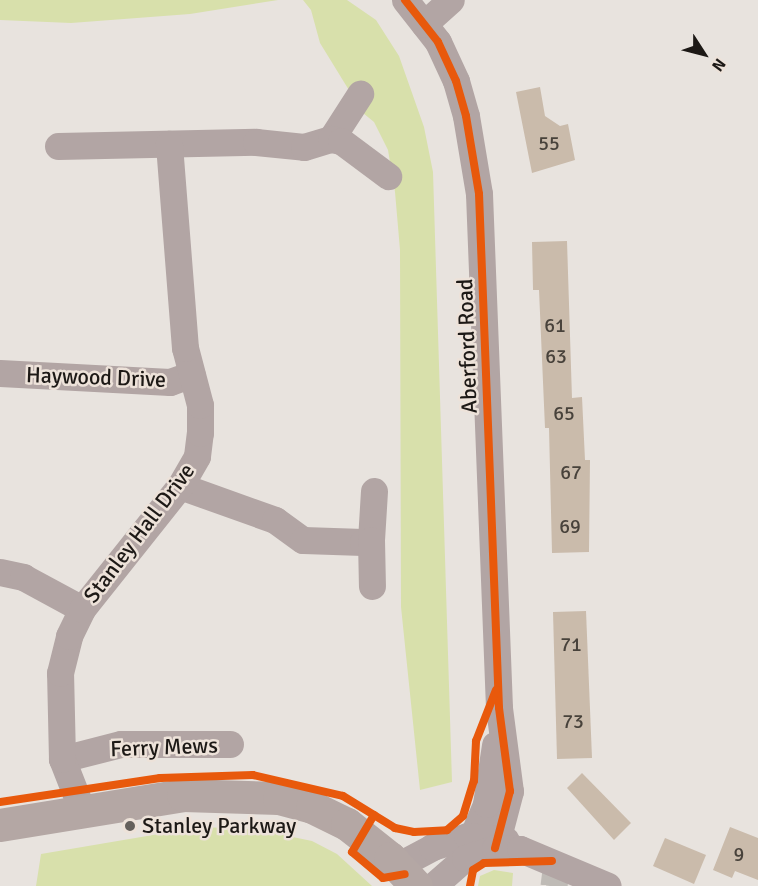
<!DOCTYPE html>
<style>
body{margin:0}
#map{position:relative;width:758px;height:886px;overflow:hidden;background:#e8e3de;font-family:Signika,sans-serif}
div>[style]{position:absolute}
.green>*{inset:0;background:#d8e0ab}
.building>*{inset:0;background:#cabbab}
.minor-tunnel>*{height:27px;margin-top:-13.5px;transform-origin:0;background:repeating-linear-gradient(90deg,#bfbbb6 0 27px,transparent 0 41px)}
.minor>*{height:27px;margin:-13.5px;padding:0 13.5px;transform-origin:13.5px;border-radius:13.5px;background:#b2a5a4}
.major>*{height:33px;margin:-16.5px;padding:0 16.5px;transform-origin:16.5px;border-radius:16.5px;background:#b4a7a4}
.cycleway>*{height:8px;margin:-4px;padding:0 4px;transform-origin:4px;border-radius:4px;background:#e8590c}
.dots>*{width:16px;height:16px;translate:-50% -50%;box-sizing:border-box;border:3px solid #ede2d9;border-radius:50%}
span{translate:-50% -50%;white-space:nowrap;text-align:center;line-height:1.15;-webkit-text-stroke:5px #ede2d9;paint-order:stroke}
.number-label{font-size:20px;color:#48423b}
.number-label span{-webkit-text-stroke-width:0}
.street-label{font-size:22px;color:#1d1916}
.poi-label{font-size:22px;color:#1d1916}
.left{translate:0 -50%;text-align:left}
.north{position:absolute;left:674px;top:24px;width:60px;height:60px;-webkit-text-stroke:4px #ede2d9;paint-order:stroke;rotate:126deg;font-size:16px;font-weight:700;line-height:24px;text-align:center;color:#1d1916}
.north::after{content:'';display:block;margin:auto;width:21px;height:27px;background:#1d1916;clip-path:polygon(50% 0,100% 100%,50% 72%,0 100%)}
</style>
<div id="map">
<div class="green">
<i style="clip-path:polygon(0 0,278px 0,190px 14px,71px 23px,0 20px)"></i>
<i style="clip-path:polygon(303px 0,347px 0,376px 20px,399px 56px,424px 127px,433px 172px,452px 782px,420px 790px,401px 607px,400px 250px,395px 192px,388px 150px,374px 122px,363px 113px,320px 43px,311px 10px)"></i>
<i style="clip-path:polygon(200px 827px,254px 829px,312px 841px,337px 854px,372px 886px,36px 886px,41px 854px)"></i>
<i style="clip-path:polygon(494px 870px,513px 873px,512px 886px,478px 886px,480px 876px)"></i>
</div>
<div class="building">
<i style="clip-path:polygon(540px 87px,545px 116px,560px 126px,568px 124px,575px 160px,532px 173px,516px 92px)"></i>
<i style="clip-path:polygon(567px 241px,572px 398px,582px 397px,585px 460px,590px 460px,589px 552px,552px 553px,549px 428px,545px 428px,539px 290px,533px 290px,532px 242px)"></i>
<i style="clip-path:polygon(586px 611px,592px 758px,557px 759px,553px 612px)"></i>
<i style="clip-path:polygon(582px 773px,631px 823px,614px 840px,567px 788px)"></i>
<i style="clip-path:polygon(730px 827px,758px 838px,758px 880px,735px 871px,732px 878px,713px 870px)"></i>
<i style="clip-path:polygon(665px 838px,706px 855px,694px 884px,653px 866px)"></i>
</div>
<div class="minor-tunnel">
<i style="left:554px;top:886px;width:23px;rotate:-83deg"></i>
</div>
<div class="minor">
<i style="left:405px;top:0;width:53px;rotate:51.8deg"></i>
<i style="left:438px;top:42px;width:43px;rotate:65.2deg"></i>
<i style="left:456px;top:81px;width:36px;rotate:74deg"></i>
<i style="left:466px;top:116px;width:79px;rotate:80.5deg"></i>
<i style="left:479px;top:194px;width:514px;rotate:87.77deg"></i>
<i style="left:499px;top:708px;width:84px;rotate:82.5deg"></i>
<i style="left:510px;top:791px;width:59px;rotate:104.7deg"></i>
<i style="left:424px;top:24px;width:36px;rotate:-42deg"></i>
<i style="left:331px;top:139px;width:54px;rotate:-57.2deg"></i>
<i style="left:58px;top:146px;width:198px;rotate:-1.2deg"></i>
<i style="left:256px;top:142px;width:48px;rotate:5.9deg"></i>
<i style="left:304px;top:147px;width:28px;rotate:-17deg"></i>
<i style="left:331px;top:139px;width:10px;rotate:11deg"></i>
<i style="left:341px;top:141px;width:59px;rotate:36.7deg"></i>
<i style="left:0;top:373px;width:170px;rotate:3deg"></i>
<i style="left:170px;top:382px;width:23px;rotate:-20deg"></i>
<i style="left:180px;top:486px;width:101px;rotate:19.7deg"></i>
<i style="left:275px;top:520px;width:34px;rotate:36deg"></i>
<i style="left:303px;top:540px;width:60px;rotate:1.9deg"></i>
<i style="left:363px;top:542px;width:8px;rotate:-14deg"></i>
<i style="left:371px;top:540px;width:49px;rotate:-86.5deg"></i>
<i style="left:371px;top:540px;width:46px;rotate:88.8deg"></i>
<i style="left:0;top:572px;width:24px;rotate:12deg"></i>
<i style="left:23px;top:577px;width:67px;rotate:28.5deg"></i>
<i style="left:62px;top:759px;width:61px;rotate:-14.3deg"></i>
<i style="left:121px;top:744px;width:109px"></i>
<i style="left:82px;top:810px;width:55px;rotate:-111.4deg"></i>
<i style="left:62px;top:759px;width:86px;rotate:-91.3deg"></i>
<i style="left:60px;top:673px;width:38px;rotate:-76deg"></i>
<i style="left:69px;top:636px;width:30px;rotate:-64deg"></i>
<i style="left:82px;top:609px;width:157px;rotate:-51.5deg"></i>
<i style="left:180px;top:486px;width:34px;rotate:-60deg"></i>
<i style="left:197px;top:456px;width:23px;rotate:-83deg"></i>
<i style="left:200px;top:433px;width:28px;rotate:-90deg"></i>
<i style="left:200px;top:405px;width:59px;rotate:-104.7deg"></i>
<i style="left:185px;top:348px;width:205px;rotate:-94.5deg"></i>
<i style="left:473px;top:835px;width:34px;rotate:-67deg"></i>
<i style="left:486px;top:804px;width:60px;rotate:-81.3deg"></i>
<i style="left:397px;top:866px;width:40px;rotate:-28deg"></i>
<i style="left:432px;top:847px;width:37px;rotate:-17deg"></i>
<i style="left:467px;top:836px;width:39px;rotate:6deg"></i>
<i style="left:433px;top:886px;width:43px;rotate:-41.2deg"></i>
<i style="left:465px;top:858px;width:32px;rotate:-18deg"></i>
<i style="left:495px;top:848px;width:25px;rotate:2deg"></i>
<i style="left:520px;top:849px;width:95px;rotate:22.8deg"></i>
</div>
<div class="major">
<i style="left:0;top:825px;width:185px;rotate:-9.3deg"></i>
<i style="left:183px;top:795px;width:96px;rotate:1.8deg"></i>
<i style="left:279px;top:798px;width:34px;rotate:15deg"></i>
<i style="left:312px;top:807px;width:39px;rotate:26deg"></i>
<i style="left:347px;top:824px;width:55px;rotate:38.3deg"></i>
<i style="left:390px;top:858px;width:38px;rotate:47deg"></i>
</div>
<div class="cycleway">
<i style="left:405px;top:0;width:53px;rotate:51.8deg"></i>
<i style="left:438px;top:42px;width:43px;rotate:65.2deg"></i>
<i style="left:456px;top:81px;width:36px;rotate:74deg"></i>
<i style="left:466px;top:116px;width:79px;rotate:80.5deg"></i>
<i style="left:479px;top:194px;width:514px;rotate:87.77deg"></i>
<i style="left:499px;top:708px;width:84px;rotate:82.5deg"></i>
<i style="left:510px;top:791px;width:59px;rotate:104.7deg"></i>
<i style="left:0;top:802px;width:162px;rotate:-8.5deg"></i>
<i style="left:160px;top:778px;width:93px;rotate:-1.8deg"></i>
<i style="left:253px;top:775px;width:92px;rotate:13.1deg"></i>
<i style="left:343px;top:796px;width:61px;rotate:31.6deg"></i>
<i style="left:395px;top:828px;width:19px;rotate:12deg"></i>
<i style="left:414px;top:832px;width:33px;rotate:-3deg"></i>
<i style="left:447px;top:830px;width:21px;rotate:-41deg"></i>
<i style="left:463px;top:816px;width:37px;rotate:-73deg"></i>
<i style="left:474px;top:781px;width:40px;rotate:-87.1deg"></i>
<i style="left:476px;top:741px;width:55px;rotate:-68.6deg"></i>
<i style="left:374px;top:815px;width:43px;rotate:120.7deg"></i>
<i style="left:352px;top:852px;width:40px;rotate:40deg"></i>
<i style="left:383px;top:878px;width:22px;rotate:-10deg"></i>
<i style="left:470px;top:886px;width:16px;rotate:-79deg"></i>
<i style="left:473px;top:870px;width:13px;rotate:-32deg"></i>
<i style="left:484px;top:863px;width:68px;rotate:-1.7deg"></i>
</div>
<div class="dots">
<i style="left:130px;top:826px;background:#64605c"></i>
</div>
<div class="number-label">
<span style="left:549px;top:143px">55</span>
<span style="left:555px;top:325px">61</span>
<span style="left:556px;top:356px">63</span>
<span style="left:564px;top:413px">65</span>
<span style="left:571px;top:472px">67</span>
<span style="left:570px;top:526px">69</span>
<span style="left:571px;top:644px">71</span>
<span style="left:573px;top:721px">73</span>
<span style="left:739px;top:854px">9</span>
</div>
<div class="street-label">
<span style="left:467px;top:346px;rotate:-92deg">Aberford Road</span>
<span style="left:96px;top:377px;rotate:2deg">Haywood Drive</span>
<span style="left:139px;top:533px;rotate:-53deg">Stanley Hall Drive</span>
<span style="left:164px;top:747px;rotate:-2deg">Ferry Mews</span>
</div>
<div class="poi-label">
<span class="left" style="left:142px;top:826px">Stanley Parkway</span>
</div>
<div class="north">N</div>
</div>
